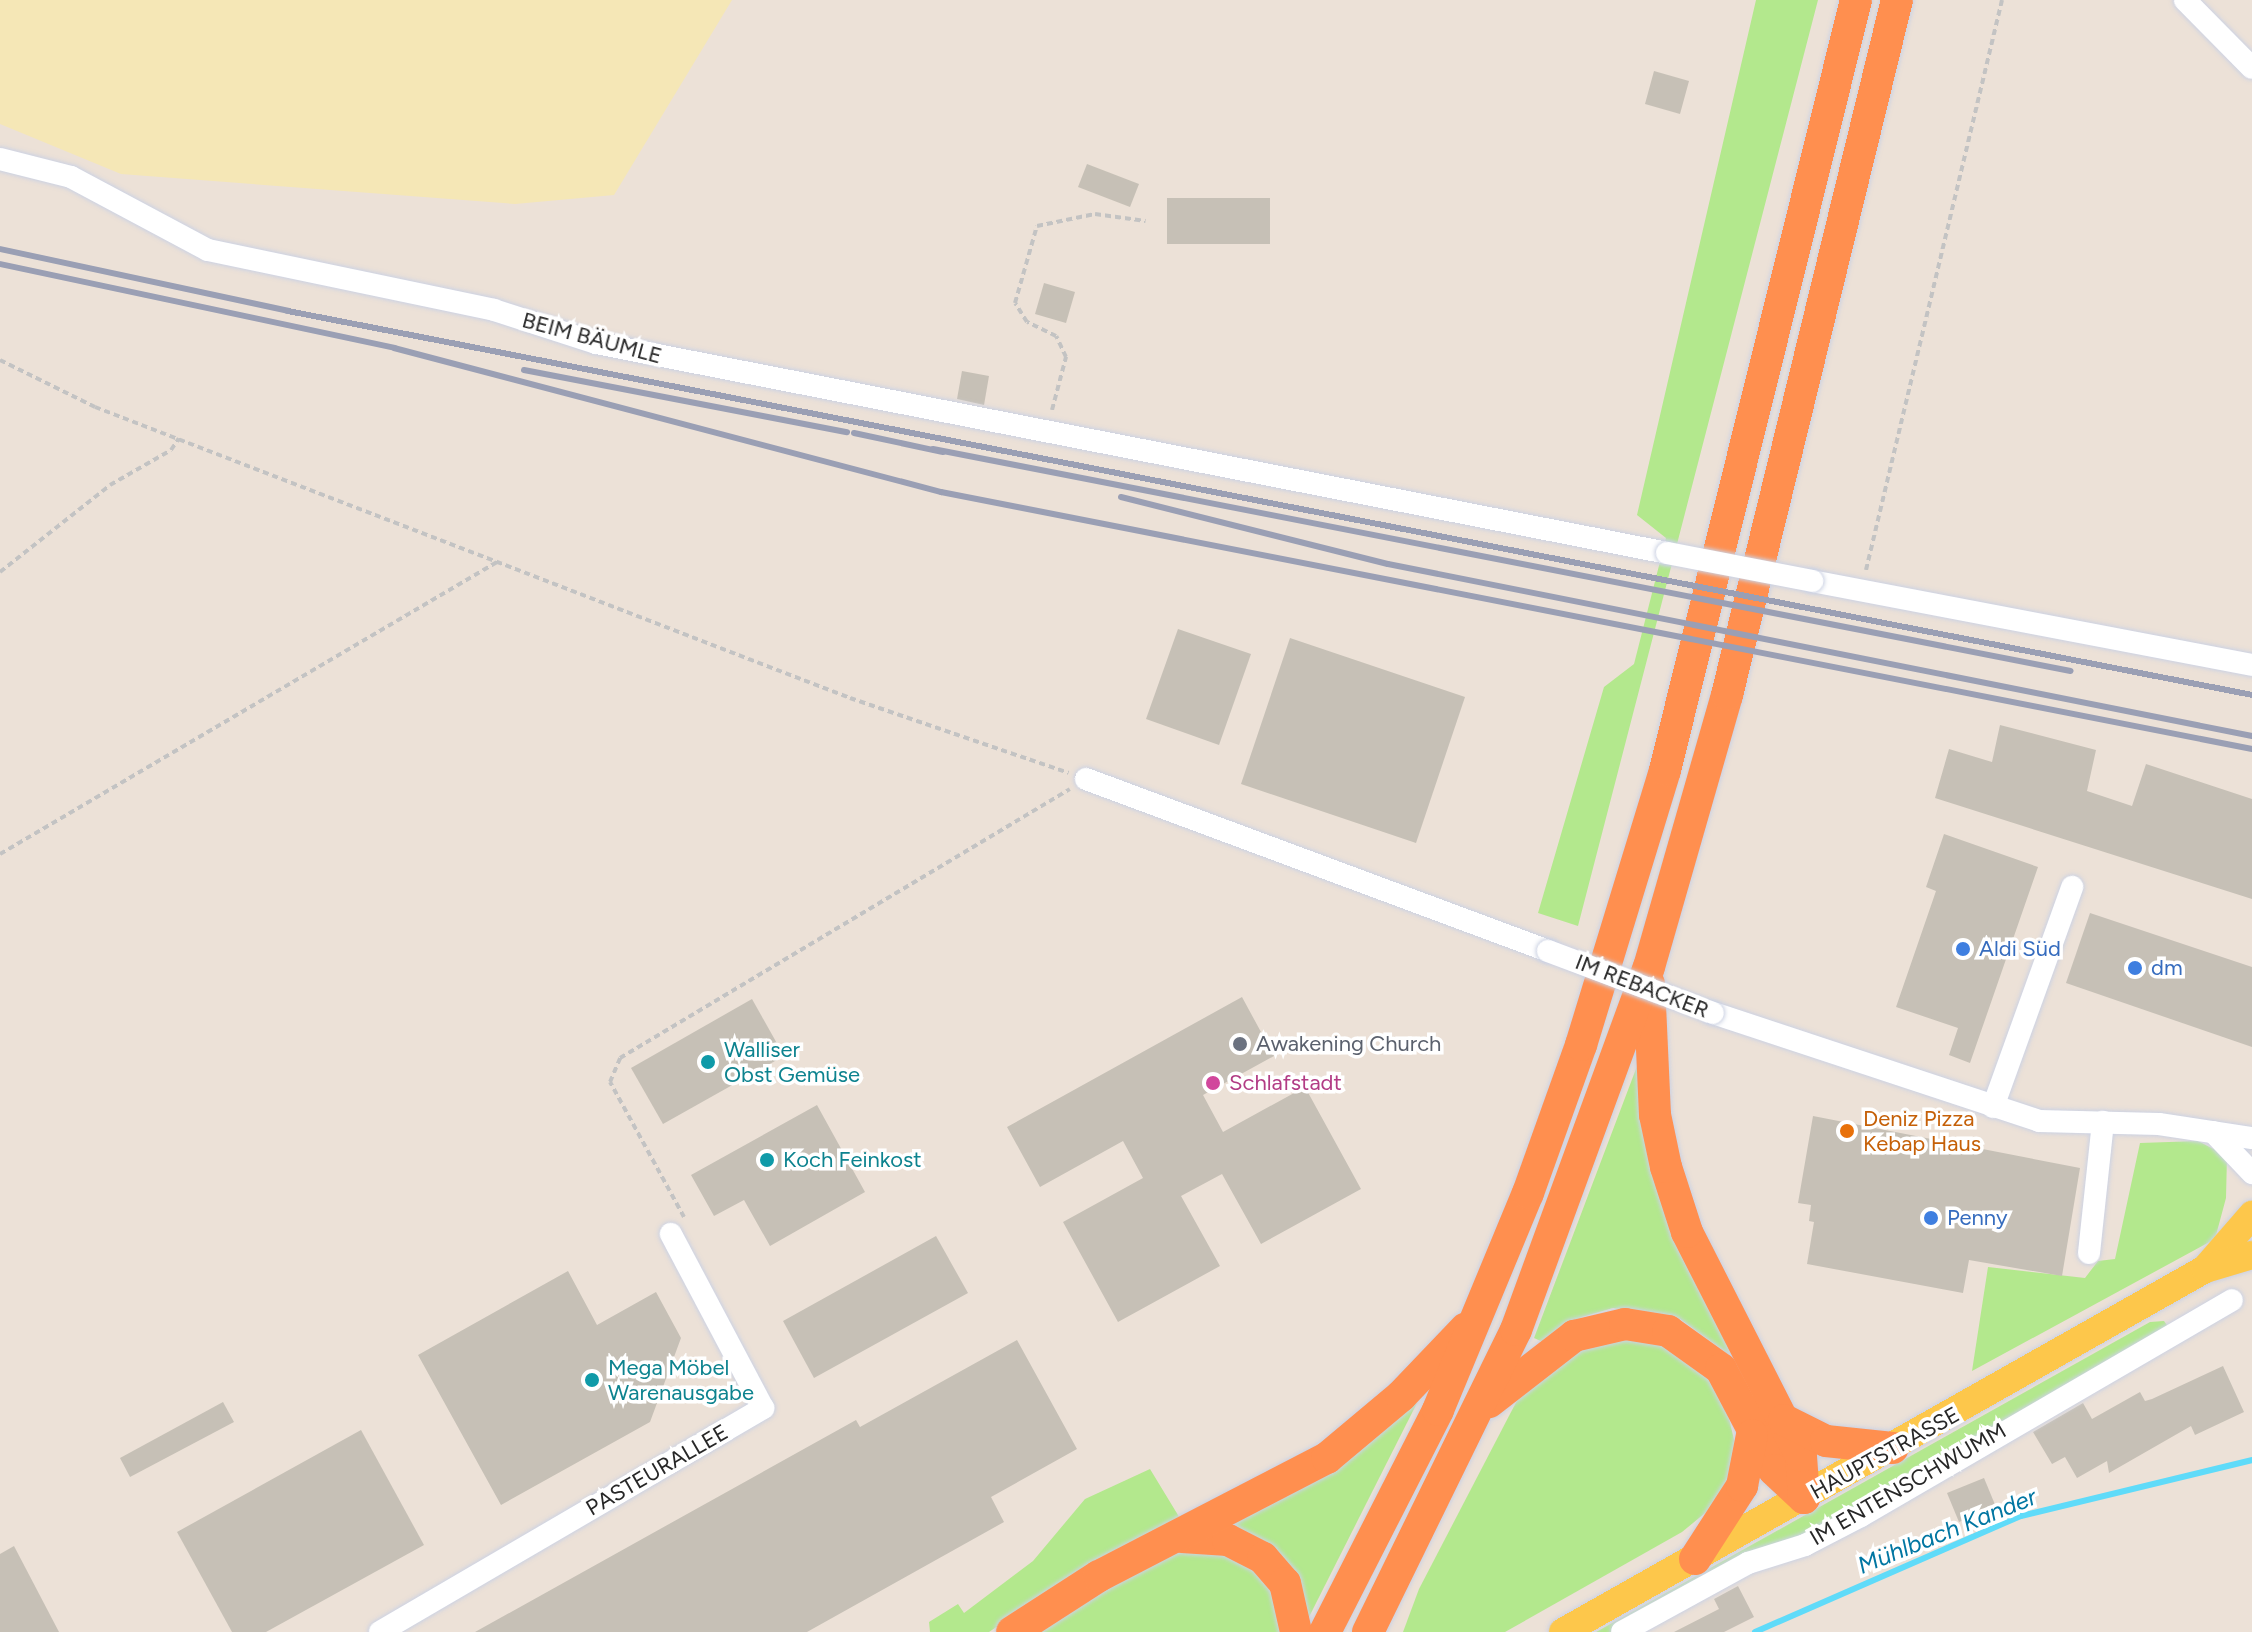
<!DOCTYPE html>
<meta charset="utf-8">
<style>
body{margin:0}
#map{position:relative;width:2252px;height:1632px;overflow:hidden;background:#ece1d7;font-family:Figtree,sans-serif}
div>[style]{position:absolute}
.green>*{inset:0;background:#b3e88d}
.sand>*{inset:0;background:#f5e7b6}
.stream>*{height:6px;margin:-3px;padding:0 3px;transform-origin:3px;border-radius:3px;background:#5fdbf9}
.building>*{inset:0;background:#c6c0b6}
.path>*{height:4px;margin-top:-2px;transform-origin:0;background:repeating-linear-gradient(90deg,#c3c3c3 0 6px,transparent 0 10px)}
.roads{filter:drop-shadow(0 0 2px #ccd2e3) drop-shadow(0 0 2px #ccd2e3)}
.minor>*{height:22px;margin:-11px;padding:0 11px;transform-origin:11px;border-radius:11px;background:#fff}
.major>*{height:28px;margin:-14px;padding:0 14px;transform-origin:14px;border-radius:14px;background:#fdc74b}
.highway>*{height:32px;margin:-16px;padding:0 16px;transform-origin:16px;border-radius:16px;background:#ff8f4f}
.rail>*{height:6px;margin:-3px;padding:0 3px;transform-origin:3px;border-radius:3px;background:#9a9fb4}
.bridges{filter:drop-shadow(0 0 2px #ccd2e3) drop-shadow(0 0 2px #ccd2e3)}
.minor-bridge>*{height:22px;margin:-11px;padding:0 11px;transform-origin:11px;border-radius:11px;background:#fff}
.dots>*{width:22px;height:22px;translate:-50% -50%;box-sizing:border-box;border:4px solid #fff;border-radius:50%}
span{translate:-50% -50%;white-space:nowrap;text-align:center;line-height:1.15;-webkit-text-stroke:7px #fff;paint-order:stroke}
.street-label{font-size:22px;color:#272727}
.shop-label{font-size:22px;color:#366cbe}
.left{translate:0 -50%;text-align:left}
.worship-label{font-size:22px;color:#5b616d}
.culture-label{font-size:22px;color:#0d838f}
.hotel-label{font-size:22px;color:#b23c85}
.food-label{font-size:22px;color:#c56008}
.water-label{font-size:24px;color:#0176a2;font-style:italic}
</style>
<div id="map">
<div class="green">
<i style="clip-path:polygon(1756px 0,1818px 0,1578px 926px,1538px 913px,1604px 687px,1634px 664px,1666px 538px,1637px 515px)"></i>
<i style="clip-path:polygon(1639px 1061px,1644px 1101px,1789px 1453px,1724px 1351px,1680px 1319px,1613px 1308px,1582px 1317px,1543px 1342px,1534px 1338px)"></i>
<i style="clip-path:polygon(2198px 1141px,2227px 1156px,2226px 1198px,2215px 1239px,1972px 1371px,1988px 1267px,2085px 1278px,2098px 1261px,2115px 1259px,2140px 1143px)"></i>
<i style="clip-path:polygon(2164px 1321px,2169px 1328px,1812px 1534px,1614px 1632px,1596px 1632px,2150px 1322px)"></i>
<i style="clip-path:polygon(1609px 1335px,1664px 1342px,1707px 1371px,1727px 1410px,1736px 1448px,1721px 1500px,1682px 1532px,1505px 1632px,1403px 1632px,1419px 1589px,1523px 1389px,1547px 1363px)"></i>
<i style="clip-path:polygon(1410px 1398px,1417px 1403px,1308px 1619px,1225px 1524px)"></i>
<i style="clip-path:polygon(1150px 1469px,1181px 1520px,1101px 1557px,989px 1632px,930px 1632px,929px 1622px,958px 1604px,964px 1613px,1033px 1561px,1085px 1499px)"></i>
<i style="clip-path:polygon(1186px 1547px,1241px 1554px,1275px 1585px,1283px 1632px,1031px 1632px,1082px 1596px)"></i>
</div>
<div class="sand">
<i style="clip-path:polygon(0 0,732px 0,614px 195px,515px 204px,121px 174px,0 124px)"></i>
</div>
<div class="stream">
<i style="left:1755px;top:1632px;width:290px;rotate:-23.6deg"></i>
<i style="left:2021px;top:1516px;width:238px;rotate:-13.6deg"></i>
</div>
<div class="building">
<i style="clip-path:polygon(1654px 71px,1689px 81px,1680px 114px,1645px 104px)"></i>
<i style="clip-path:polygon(1087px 164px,1139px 184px,1130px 207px,1078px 187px)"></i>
<i style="clip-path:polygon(1167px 198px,1270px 198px,1270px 244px,1167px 244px)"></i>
<i style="clip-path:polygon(1044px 283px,1075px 292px,1066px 323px,1035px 314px)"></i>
<i style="clip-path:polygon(962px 371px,989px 376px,984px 405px,957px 399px)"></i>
<i style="clip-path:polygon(1178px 629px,1251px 654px,1219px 745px,1146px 719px)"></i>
<i style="clip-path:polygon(1290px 638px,1465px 697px,1416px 843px,1241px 784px)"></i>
<i style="clip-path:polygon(2000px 725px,2096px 750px,2087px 791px,2132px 806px,2146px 764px,2252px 799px,2252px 899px,1935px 798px,1949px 749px,1992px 762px)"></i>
<i style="clip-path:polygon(1944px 834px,2038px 867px,1970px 1063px,1949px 1055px,1958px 1028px,1896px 1007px,1936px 891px,1926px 887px)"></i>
<i style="clip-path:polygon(2090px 913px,2252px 967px,2252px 1047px,2066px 983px)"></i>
<i style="clip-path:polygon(1242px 997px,1274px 1056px,1203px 1095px,1223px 1132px,1305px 1087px,1361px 1189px,1261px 1244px,1222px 1174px,1181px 1196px,1220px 1266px,1118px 1322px,1063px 1222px,1143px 1178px,1123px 1141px,1040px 1187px,1007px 1127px)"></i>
<i style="clip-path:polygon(752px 999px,784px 1056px,663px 1124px,631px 1068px)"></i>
<i style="clip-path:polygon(817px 1105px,865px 1192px,770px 1246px,744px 1200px,714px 1216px,691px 1175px)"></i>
<i style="clip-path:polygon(1813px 1116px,2080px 1168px,2062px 1276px,1969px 1260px,1963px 1293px,1807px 1264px,1814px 1222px,1809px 1221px,1811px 1205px,1798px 1203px)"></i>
<i style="clip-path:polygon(936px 1236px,968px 1293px,814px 1378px,783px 1321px)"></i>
<i style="clip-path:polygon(568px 1271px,597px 1325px,656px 1292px,681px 1338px,650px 1422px,501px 1505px,418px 1355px)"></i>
<i style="clip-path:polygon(1017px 1340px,1077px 1449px,991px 1497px,1004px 1522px,807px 1632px,475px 1632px,856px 1420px,860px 1427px)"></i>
<i style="clip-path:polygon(2223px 1366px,2244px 1412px,2195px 1435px,2191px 1426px,2109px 1473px,2107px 1461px,2077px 1478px,2065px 1457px,2052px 1464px,2033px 1432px,2083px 1403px,2092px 1419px,2140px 1392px,2145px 1401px,2152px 1399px)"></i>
<i style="clip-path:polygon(223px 1402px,234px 1422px,130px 1477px,120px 1458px)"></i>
<i style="clip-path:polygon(361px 1430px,424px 1545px,266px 1632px,232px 1632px,177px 1532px)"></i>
<i style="clip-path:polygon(1984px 1478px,1996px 1507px,1959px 1522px,1947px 1493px)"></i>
<i style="clip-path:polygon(14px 1546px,59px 1632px,0 1632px,0 1554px)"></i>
<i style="clip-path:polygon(1738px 1586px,1754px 1617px,1724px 1632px,1674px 1632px,1719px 1609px,1714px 1599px)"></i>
</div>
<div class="path">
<i style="left:0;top:360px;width:106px;rotate:26.3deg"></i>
<i style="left:95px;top:407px;width:809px;rotate:21.08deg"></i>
<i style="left:850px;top:698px;width:231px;rotate:18.9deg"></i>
<i style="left:1052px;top:410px;width:55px;rotate:-75.2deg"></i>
<i style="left:1066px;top:357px;width:23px;rotate:-115deg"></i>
<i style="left:1056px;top:336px;width:32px;rotate:-154deg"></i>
<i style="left:1027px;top:322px;width:22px;rotate:-122deg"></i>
<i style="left:1015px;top:303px;width:80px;rotate:-74.1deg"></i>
<i style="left:1037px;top:226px;width:59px;rotate:-11.7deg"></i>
<i style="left:1095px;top:214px;width:51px;rotate:7.8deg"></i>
<i style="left:1866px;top:570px;width:586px;rotate:-76.58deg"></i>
<i style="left:0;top:572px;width:140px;rotate:-38.3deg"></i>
<i style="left:110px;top:485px;width:70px;rotate:-29.8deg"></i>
<i style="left:171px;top:450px;width:14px;rotate:-56deg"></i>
<i style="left:0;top:854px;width:576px;rotate:-30.44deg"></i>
<i style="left:684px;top:1217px;width:154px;rotate:-118.7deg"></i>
<i style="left:610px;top:1082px;width:26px;rotate:-67deg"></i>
<i style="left:620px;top:1058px;width:524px;rotate:-30.87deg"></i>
</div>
<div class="roads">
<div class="minor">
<i style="left:2185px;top:0;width:95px;rotate:45.4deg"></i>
<i style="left:0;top:159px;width:73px;rotate:14.2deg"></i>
<i style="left:71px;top:177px;width:155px;rotate:28.1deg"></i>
<i style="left:208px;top:250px;width:292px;rotate:11.8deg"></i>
<i style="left:494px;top:310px;width:107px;rotate:17.9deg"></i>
<i style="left:596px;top:343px;width:1091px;rotate:11.09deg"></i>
<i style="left:1812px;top:581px;width:448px;rotate:10.8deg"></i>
<i style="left:1086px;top:779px;width:493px;rotate:20.4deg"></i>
<i style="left:1713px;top:1013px;width:343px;rotate:18.3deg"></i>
<i style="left:2039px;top:1121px;width:120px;rotate:1.4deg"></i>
<i style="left:2159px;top:1124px;width:94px;rotate:8.6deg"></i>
<i style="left:1993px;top:1107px;width:234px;rotate:-70.2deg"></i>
<i style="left:2213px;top:1132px;width:57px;rotate:46.4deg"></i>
<i style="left:2089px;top:1253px;width:132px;rotate:-83.9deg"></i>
<i style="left:380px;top:1632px;width:444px;rotate:-30.3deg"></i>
<i style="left:763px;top:1408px;width:197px;rotate:-117.9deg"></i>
<i style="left:1622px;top:1632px;width:144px;rotate:-28.7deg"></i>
<i style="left:1748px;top:1563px;width:60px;rotate:-17.5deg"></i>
<i style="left:1805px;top:1545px;width:63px;rotate:-27.4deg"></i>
<i style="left:1861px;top:1516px;width:429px;rotate:-30.2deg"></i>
</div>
<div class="major">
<i style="left:2205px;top:1269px;width:72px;rotate:-49deg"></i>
<i style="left:1563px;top:1632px;width:738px;rotate:-29.48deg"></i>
<i style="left:2205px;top:1269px;width:49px;rotate:-16.6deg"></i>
</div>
<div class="highway">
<i style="left:1489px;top:1402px;width:108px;rotate:-37.8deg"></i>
<i style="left:1574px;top:1336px;width:52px;rotate:-13.2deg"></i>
<i style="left:1625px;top:1324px;width:44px;rotate:9.2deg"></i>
<i style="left:1668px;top:1331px;width:65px;rotate:35.6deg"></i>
<i style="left:1721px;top:1369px;width:114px;rotate:62.3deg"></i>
<i style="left:1774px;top:1470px;width:41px;rotate:43deg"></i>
<i style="left:1804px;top:1498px;width:42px;rotate:-94.1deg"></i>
<i style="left:1801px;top:1456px;width:251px;rotate:-117deg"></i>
<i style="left:1687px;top:1232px;width:68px;rotate:-107.9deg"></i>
<i style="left:1666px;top:1167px;width:53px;rotate:-101.9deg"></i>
<i style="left:1655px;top:1115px;width:131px;rotate:-92.6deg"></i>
<i style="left:1784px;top:1420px;width:47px;rotate:26.6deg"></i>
<i style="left:1826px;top:1441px;width:67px;rotate:6deg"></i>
<i style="left:1182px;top:1537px;width:46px;rotate:3.7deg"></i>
<i style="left:1228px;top:1540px;width:39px;rotate:27deg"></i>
<i style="left:1263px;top:1558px;width:33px;rotate:49deg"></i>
<i style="left:1285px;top:1583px;width:50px;rotate:77.3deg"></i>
<i style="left:1695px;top:1559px;width:87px;rotate:-57.2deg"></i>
<i style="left:1742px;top:1486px;width:52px;rotate:-78.9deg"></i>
<i style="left:1012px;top:1632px;width:103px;rotate:-32.8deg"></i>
<i style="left:1099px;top:1576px;width:257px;rotate:-27.4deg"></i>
<i style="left:1327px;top:1458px;width:97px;rotate:-40deg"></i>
<i style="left:1401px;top:1396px;width:93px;rotate:-46.3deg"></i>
<i style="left:1325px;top:1632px;width:249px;rotate:-63deg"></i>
<i style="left:1438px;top:1410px;width:235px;rotate:-67.5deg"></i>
<i style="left:1528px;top:1193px;width:157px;rotate:-70.3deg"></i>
<i style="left:1581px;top:1045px;width:288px;rotate:-73deg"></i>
<i style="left:1665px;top:770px;width:793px;rotate:-76.07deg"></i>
<i style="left:1368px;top:1632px;width:336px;rotate:-63.9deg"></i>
<i style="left:1516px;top:1330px;width:387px;rotate:-69.9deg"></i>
<i style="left:1649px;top:967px;width:283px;rotate:-74deg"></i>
<i style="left:1727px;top:695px;width:715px;rotate:-76.26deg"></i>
</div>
</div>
<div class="rail">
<i style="left:0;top:249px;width:295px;rotate:12.1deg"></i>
<i style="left:288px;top:311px;width:2001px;rotate:11.06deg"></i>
<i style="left:0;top:264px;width:403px;rotate:12deg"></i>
<i style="left:394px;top:348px;width:566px;rotate:14.75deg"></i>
<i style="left:941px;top:492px;width:1336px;rotate:11.09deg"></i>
<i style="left:524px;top:370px;width:329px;rotate:10.9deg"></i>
<i style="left:854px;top:433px;width:91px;rotate:12.1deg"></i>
<i style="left:933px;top:449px;width:1159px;rotate:11.04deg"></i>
<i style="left:1121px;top:497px;width:275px;rotate:14.1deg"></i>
<i style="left:1388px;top:564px;width:881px;rotate:11.26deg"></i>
</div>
<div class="bridges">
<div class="minor-bridge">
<i style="left:1667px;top:553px;width:148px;rotate:10.9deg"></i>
<i style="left:1548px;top:951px;width:176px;rotate:20.6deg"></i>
</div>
</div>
<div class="dots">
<i style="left:1963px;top:949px;background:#3f7fe0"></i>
<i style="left:2135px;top:968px;background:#3f7fe0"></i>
<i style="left:1240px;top:1044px;background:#6b7280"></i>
<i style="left:708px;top:1062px;background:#0f9aa8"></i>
<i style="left:1213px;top:1083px;background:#d1479c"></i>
<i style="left:1847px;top:1131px;background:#e8710a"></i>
<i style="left:767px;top:1160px;background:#0f9aa8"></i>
<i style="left:1931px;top:1218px;background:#3f7fe0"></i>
<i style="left:592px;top:1380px;background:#0f9aa8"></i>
</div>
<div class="street-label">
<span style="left:592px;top:338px;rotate:15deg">BEIM BÄUMLE</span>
<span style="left:1642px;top:986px;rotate:21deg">IM REBACKER</span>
<span style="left:1885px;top:1453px;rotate:-29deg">HAUPTSTRASSE</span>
<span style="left:657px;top:1470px;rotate:-30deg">PASTEURALLEE</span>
<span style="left:1908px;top:1484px;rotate:-30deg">IM ENTENSCHWUMM</span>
</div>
<div class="shop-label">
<span class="left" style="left:1979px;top:949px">Aldi Süd</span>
<span class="left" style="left:2151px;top:968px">dm</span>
<span class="left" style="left:1947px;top:1218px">Penny</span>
</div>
<div class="worship-label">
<span class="left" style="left:1256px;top:1044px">Awakening Church</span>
</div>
<div class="culture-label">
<span class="left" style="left:724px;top:1062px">Walliser<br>Obst Gemüse</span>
<span class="left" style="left:783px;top:1160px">Koch Feinkost</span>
<span class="left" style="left:608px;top:1380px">Mega Möbel<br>Warenausgabe</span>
</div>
<div class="hotel-label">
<span class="left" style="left:1229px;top:1083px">Schlafstadt</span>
</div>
<div class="food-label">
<span class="left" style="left:1863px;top:1131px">Deniz Pizza<br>Kebap Haus</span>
</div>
<div class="water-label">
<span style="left:1947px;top:1531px;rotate:-22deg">Mühlbach Kander</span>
</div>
</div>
